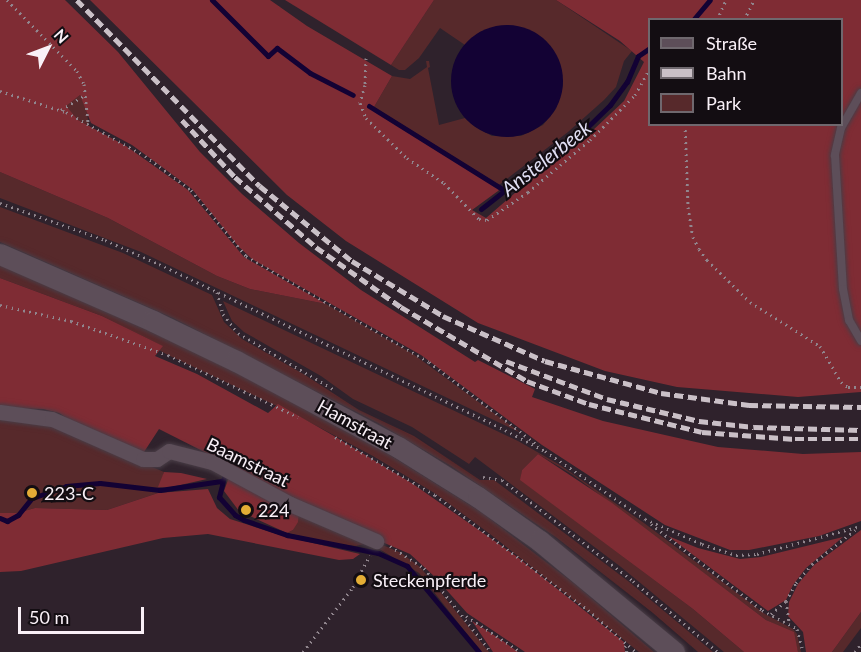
<!DOCTYPE html>
<meta charset="utf-8">
<style>
body{margin:0}
#map{position:relative;width:861px;height:652px;overflow:hidden;background:#2f222c;font-family:Lato,sans-serif}
div>[style]{position:absolute}
.green>*{inset:0;background:#57292b}
.forest>*{inset:0;background:#7f2c34}
.water>*{inset:0;background:#130234}
.round{border-radius:50%}
.stream>*{height:5px;margin:-2.5px;padding:0 2.5px;transform-origin:2.5px;border-radius:2.5px;background:#130234}
.path>*{height:3px;margin-top:-1.5px;transform-origin:0;background:repeating-linear-gradient(90deg,#91868e 0 1.5px,transparent 0 6px)}
.roads{filter:drop-shadow(0 0 2px #493d46) drop-shadow(0 0 2px #493d46)}
.lane>*{height:8px;margin:-4px;padding:0 4px;transform-origin:4px;border-radius:4px;background:#5d4e59}
.street>*{height:15px;margin:-7.5px;padding:0 7.5px;transform-origin:7.5px;border-radius:7.5px;background:#5d4e59}
.secondary>*{height:21px;margin:-10.5px;padding:0 10.5px;transform-origin:10.5px;border-radius:10.5px;background:#5d4e59}
.rail>*{height:4.5px;margin-top:-2.25px;transform-origin:0;background:repeating-linear-gradient(90deg,#cac0c7 0 9px,transparent 0 13.5px)}
.dots>*{width:16px;height:16px;translate:-50% -50%;box-sizing:border-box;border:3px solid #130d12;border-radius:50%}
span{translate:-50% -50%;white-space:nowrap;text-align:center;line-height:1.15;-webkit-text-stroke:4.5px #130d12;paint-order:stroke}
.street-label{font-size:18px;color:#f9f0f7}
.poi-label{font-size:18px;color:#f9f0f7}
.left{translate:0 -50%;text-align:left}
.water-label{font-size:20px;color:#e2e0f5;font-style:italic}
.legend{position:absolute;left:648px;top:18px;width:195px;height:108px;box-sizing:border-box;background:#130d12;border:2px solid #6f686e;margin:0;padding:8px 10px;list-style:none;font-size:18px;color:#f9f0f7}
.legend li{display:flex;align-items:center;gap:12px;height:30px}
.legend b{width:30px;border:2px solid #6f686e}
.north{position:absolute;left:18px;top:18px;width:60px;height:60px;-webkit-text-stroke:4px #130d12;paint-order:stroke;rotate:48deg;font-size:16px;font-weight:700;line-height:24px;text-align:center;color:#f9f0f7}
.north::after{content:'';display:block;margin:auto;width:21px;height:27px;background:#f9f0f7;clip-path:polygon(50% 0,100% 100%,50% 72%,0 100%)}
.scale{position:absolute;left:18px;top:607px;width:126px;height:27px;box-sizing:border-box;border:3px solid #f9f0f7;border-top:0;padding-left:8px;font-size:18px;line-height:21px;white-space:nowrap;color:#f9f0f7;-webkit-text-stroke:4px #130d12;paint-order:stroke}
</style>
<div id="map">
<div class="green">
<i style="clip-path:polygon(434px 0,556px 0,632px 51px,624px 61px,616px 87px,604px 100px,568px 132px,499px 185px,374px 107px,392px 76px,410px 79px,427px 67px,426px 61px,429px 61px,430px 67px,428px 68px,439px 125px,465px 118px,474px 126px,492px 136px,521px 136px,543px 125px,556px 109px,563px 84px,559px 61px,546px 41px,520px 27px,492px 28px,480px 32px,465px 45px,440px 28px,419px 58px,405px 70px,399px 70px,391px 65px)"></i>
<i style="clip-path:polygon(80px 95px,86px 107px,89px 126px,78px 120px,65px 106px)"></i>
<i style="clip-path:polygon(0 172px,108px 218px,217px 276px,250px 289px,326px 304px,413px 354px,521px 433px,141px 252px,0 198px)"></i>
<i style="clip-path:polygon(0 207px,123px 253px,212px 295px,224px 322px,242px 339px,305px 375px,359px 410px,414px 436px,480px 480px,494px 480px,628px 581px,713px 652px,698px 652px,653px 613px,557px 538px,451px 466px,378px 423px,173px 318px,0 242px)"></i>
<i style="clip-path:polygon(0 264px,193px 351px,356px 434px,481px 512px,576px 585px,654px 652px,639px 652px,490px 534px,436px 494px,373px 456px,298px 416px,168px 355px,159px 350px,162px 346px,102px 316px,0 278px)"></i>
<i style="clip-path:polygon(223px 301px,518px 441px,560px 465px,644px 523px,765px 614px,793px 629px,797px 634px,801px 652px,798px 652px,793px 633px,766px 620px,573px 475px,538px 454px,522px 470px,521px 480px,693px 609px,744px 652px,724px 652px,621px 567px,475px 457px,469px 464px,412px 427px,353px 399px,321px 376px,244px 332px,232px 321px)"></i>
<i style="clip-path:polygon(0 415px,57px 427px,164px 472px,158px 493px,107px 510px,35px 508px,17px 513px,0 513px)"></i>
<i style="clip-path:polygon(299px 509px,364px 544px,356px 546px,330px 543px,287px 533px,293px 530px)"></i>
<i style="clip-path:polygon(378px 543px,401px 553px,420px 567px,489px 652px,481px 652px,419px 573px,376px 547px)"></i>
<i style="clip-path:polygon(861px 612px,861px 628px,843px 652px,832px 652px)"></i>
</div>
<div class="forest">
<i style="clip-path:polygon(0 0,65px 0,118px 52px,200px 152px,242px 194px,299px 243px,361px 290px,475px 362px,478px 360px,535px 389px,532px 397px,603px 421px,718px 447px,803px 454px,861px 452px,861px 521px,819px 536px,749px 550px,730px 550px,665px 525px,542px 445px,421px 355px,252px 259px,238px 246px,192px 189px,132px 145px,91px 123px,80px 95px,66px 106px,78px 120px,126px 146px,188px 190px,244px 257px,326px 304px,250px 289px,217px 276px,108px 218px,0 172px)"></i>
<i style="clip-path:polygon(evenodd,90px 0,270px 0,307px 26px,392px 76px,374px 107px,370px 105px,369px 107px,497px 186px,500px 189px,498px 191px,472px 210px,486px 218px,559px 155px,575px 147px,624px 101px,644px 62px,620px 41px,556px 0,861px 0,861px 392px,798px 397px,677px 387px,605px 371px,478px 323px,346px 241px,287px 195px,90px 0,650px 20px,842px 20px,842px 124px,650px 124px,650px 20px)"></i>
<i style="clip-path:polygon(285px 0,434px 0,391px 65px)"></i>
<i style="clip-path:polygon(0 278px,102px 316px,163px 346px,155px 356px,197px 374px,268px 413px,278px 404px,334px 436px,413px 484px,516px 556px,624px 642px,625px 652px,525px 652px,467px 613px,435px 577px,410px 554px,315px 513px,234px 467px,159px 429px,144px 452px,86px 430px,59px 413px,43px 409px,0 408px)"></i>
<i style="clip-path:polygon(538px 454px,612px 503px,766px 620px,794px 632px,798px 652px,744px 652px,693px 609px,520px 480px,522px 470px)"></i>
<i style="clip-path:polygon(164px 472px,181px 473px,207px 479px,167px 488px,158px 487px)"></i>
<i style="clip-path:polygon(229px 477px,299px 509px,298px 522px,293px 530px,287px 533px,239px 511px,224px 491px)"></i>
<i style="clip-path:polygon(208px 489px,217px 508px,230px 519px,283px 536px,360px 554px,353px 559px,339px 560px,208px 534px,163px 538px,21px 571px,0 572px,0 513px,17px 513px,35px 508px,107px 510px,158px 493px)"></i>
<i style="clip-path:polygon(861px 530px,861px 612px,832px 652px,806px 652px,803px 632px,788px 616px,789px 602px,798px 584px,814px 565px)"></i>
<i style="clip-path:polygon(668px 536px,698px 548px,740px 559px,761px 557px,843px 537px,806px 568px,793px 585px,786px 600px,768px 611px)"></i>
<i style="clip-path:polygon(472px 621px,503px 641px,518px 652px,493px 652px)"></i>
</div>
<div class="water">
<i class="round" style="left:451px;top:25px;width:112px;height:112px"></i>
</div>
<div class="stream">
<i style="left:212px;top:0;width:79px;rotate:45deg"></i>
<i style="left:268px;top:56px;width:12px;rotate:-42deg"></i>
<i style="left:277px;top:48px;width:41px;rotate:37.1deg"></i>
<i style="left:310px;top:73px;width:48px;rotate:27.1deg"></i>
<i style="left:693px;top:20px;width:26px;rotate:-50deg"></i>
<i style="left:369px;top:106px;width:159px;rotate:31.9deg"></i>
<i style="left:481px;top:209px;width:89px;rotate:-38.2deg"></i>
<i style="left:551px;top:154px;width:26px;rotate:-31deg"></i>
<i style="left:573px;top:141px;width:52px;rotate:-44.2deg"></i>
<i style="left:610px;top:105px;width:29px;rotate:-54deg"></i>
<i style="left:627px;top:82px;width:28px;rotate:-67deg"></i>
<i style="left:638px;top:56px;width:14px;rotate:-34deg"></i>
<i style="left:224px;top:477px;width:21px;rotate:104deg"></i>
<i style="left:219px;top:497px;width:24px;rotate:48deg"></i>
<i style="left:235px;top:515px;width:10px;rotate:29deg"></i>
<i style="left:244px;top:520px;width:46px;rotate:19.2deg"></i>
<i style="left:287px;top:535px;width:93px;rotate:11.2deg"></i>
<i style="left:378px;top:553px;width:32px;rotate:24deg"></i>
<i style="left:407px;top:566px;width:112px;rotate:50.1deg"></i>
<i style="left:0;top:518px;width:8px;rotate:23deg"></i>
<i style="left:7px;top:521px;width:13px;rotate:-29deg"></i>
<i style="left:18px;top:515px;width:22px;rotate:-51deg"></i>
<i style="left:32px;top:498px;width:36px;rotate:-19deg"></i>
<i style="left:66px;top:486px;width:34px;rotate:-5deg"></i>
<i style="left:100px;top:483px;width:60px;rotate:6.7deg"></i>
<i style="left:160px;top:490px;width:62px;rotate:-8.4deg"></i>
</div>
<div class="path">
<i style="left:7px;top:0;width:100px;rotate:45.4deg"></i>
<i style="left:77px;top:71px;width:15px;rotate:62deg"></i>
<i style="left:84px;top:84px;width:39px;rotate:84deg"></i>
<i style="left:717px;top:20px;width:22px;rotate:-66deg"></i>
<i style="left:744px;top:20px;width:22px;rotate:-63deg"></i>
<i style="left:366px;top:58px;width:27px;rotate:92deg"></i>
<i style="left:365px;top:85px;width:19px;rotate:106deg"></i>
<i style="left:360px;top:103px;width:16px;rotate:68deg"></i>
<i style="left:366px;top:118px;width:57px;rotate:44.3deg"></i>
<i style="left:407px;top:158px;width:45px;rotate:34deg"></i>
<i style="left:444px;top:183px;width:50px;rotate:45.8deg"></i>
<i style="left:479px;top:219px;width:8px;rotate:7deg"></i>
<i style="left:487px;top:220px;width:50px;rotate:-34.3deg"></i>
<i style="left:528px;top:192px;width:81px;rotate:-40deg"></i>
<i style="left:590px;top:140px;width:64px;rotate:-45deg"></i>
<i style="left:635px;top:95px;width:31px;rotate:-61deg"></i>
<i style="left:0;top:91px;width:69px;rotate:17.7deg"></i>
<i style="left:66px;top:112px;width:90px;rotate:29.1deg"></i>
<i style="left:145px;top:156px;width:57px;rotate:36.5deg"></i>
<i style="left:191px;top:190px;width:86px;rotate:50.2deg"></i>
<i style="left:246px;top:256px;width:211px;rotate:30.1deg"></i>
<i style="left:429px;top:362px;width:138px;rotate:37.4deg"></i>
<i style="left:61px;top:110px;width:26px;rotate:-32deg"></i>
<i style="left:685px;top:124px;width:83px;rotate:87.9deg"></i>
<i style="left:688px;top:207px;width:30px;rotate:81deg"></i>
<i style="left:693px;top:237px;width:13px;rotate:63deg"></i>
<i style="left:699px;top:249px;width:14px;rotate:54deg"></i>
<i style="left:707px;top:260px;width:60px;rotate:44.3deg"></i>
<i style="left:750px;top:302px;width:83px;rotate:32.2deg"></i>
<i style="left:820px;top:346px;width:42px;rotate:59.7deg"></i>
<i style="left:841px;top:382px;width:9px;rotate:36deg"></i>
<i style="left:848px;top:387px;width:13px"></i>
<i style="left:0;top:203px;width:111px;rotate:19.4deg"></i>
<i style="left:105px;top:240px;width:59px;rotate:24deg"></i>
<i style="left:159px;top:264px;width:384px;rotate:25.6deg"></i>
<i style="left:505px;top:430px;width:45px;rotate:27.7deg"></i>
<i style="left:545px;top:451px;width:121px;rotate:34.2deg"></i>
<i style="left:645px;top:519px;width:62px;rotate:23.7deg"></i>
<i style="left:702px;top:544px;width:36px;rotate:18deg"></i>
<i style="left:736px;top:555px;width:21px;rotate:-3deg"></i>
<i style="left:757px;top:554px;width:108px;rotate:-15.1deg"></i>
<i style="left:217px;top:292px;width:23px;rotate:75deg"></i>
<i style="left:223px;top:314px;width:24px;rotate:52deg"></i>
<i style="left:238px;top:333px;width:110px;rotate:30.5deg"></i>
<i style="left:0;top:305px;width:73px;rotate:12.7deg"></i>
<i style="left:71px;top:321px;width:103px;rotate:19.3deg"></i>
<i style="left:168px;top:355px;width:144px;rotate:25.5deg"></i>
<i style="left:335px;top:437px;width:116px;rotate:30.1deg"></i>
<i style="left:435px;top:495px;width:191px;rotate:36.9deg"></i>
<i style="left:588px;top:610px;width:64px;rotate:41.2deg"></i>
<i style="left:483px;top:477px;width:19px;rotate:9deg"></i>
<i style="left:502px;top:480px;width:165px;rotate:37.6deg"></i>
<i style="left:633px;top:581px;width:111px;rotate:39.9deg"></i>
<i style="left:651px;top:524px;width:140px;rotate:37.8deg"></i>
<i style="left:762px;top:610px;width:40px;rotate:28deg"></i>
<i style="left:797px;top:629px;width:24px;rotate:75deg"></i>
<i style="left:390px;top:546px;width:40px;rotate:32.9deg"></i>
<i style="left:424px;top:568px;width:107px;rotate:51.4deg"></i>
<i style="left:786px;top:601px;width:22px;rotate:82deg"></i>
<i style="left:771px;top:614px;width:20px;rotate:-41deg"></i>
<i style="left:786px;top:601px;width:21px;rotate:-61deg"></i>
<i style="left:796px;top:583px;width:25px;rotate:-50deg"></i>
<i style="left:812px;top:564px;width:55px;rotate:-38.3deg"></i>
<i style="left:466px;top:616px;width:66px;rotate:33.2deg"></i>
<i style="left:303px;top:652px;width:82px;rotate:-52.4deg"></i>
<i style="left:353px;top:587px;width:36px;rotate:-62deg"></i>
<i style="left:627px;top:652px;width:5px;rotate:-112deg"></i>
<i style="left:625px;top:647px;width:4px;rotate:-56deg"></i>
<i style="left:855px;top:652px;width:10px;rotate:-53deg"></i>
</div>
<div class="roads">
<div class="lane">
<i style="left:861px;top:93px;width:40px;rotate:119.7deg"></i>
<i style="left:841px;top:128px;width:28px;rotate:103deg"></i>
<i style="left:835px;top:155px;width:134px;rotate:86.6deg"></i>
<i style="left:843px;top:289px;width:32px;rotate:79deg"></i>
<i style="left:849px;top:320px;width:24px;rotate:60deg"></i>
</div>
<div class="street">
<i style="left:0;top:412px;width:52px;rotate:7.7deg"></i>
<i style="left:52px;top:419px;width:99px;rotate:23.7deg"></i>
<i style="left:143px;top:459px;width:14px"></i>
<i style="left:157px;top:459px;width:14px;rotate:-34deg"></i>
<i style="left:169px;top:451px;width:44px;rotate:14.3deg"></i>
<i style="left:212px;top:462px;width:89px;rotate:28.3deg"></i>
<i style="left:290px;top:504px;width:94px;rotate:23.3deg"></i>
</div>
<div class="secondary">
<i style="left:0;top:254px;width:167px;rotate:23.6deg"></i>
<i style="left:153px;top:321px;width:92px;rotate:25.7deg"></i>
<i style="left:236px;top:361px;width:183px;rotate:28deg"></i>
<i style="left:398px;top:447px;width:94px;rotate:32deg"></i>
<i style="left:478px;top:497px;width:76px;rotate:35.4deg"></i>
<i style="left:540px;top:541px;width:174px;rotate:39.6deg"></i>
</div>
</div>
<div class="rail">
<i style="left:77px;top:0;width:261px;rotate:45.5deg"></i>
<i style="left:260px;top:186px;width:119px;rotate:39.2deg"></i>
<i style="left:352px;top:261px;width:106px;rotate:31.1deg"></i>
<i style="left:443px;top:316px;width:111px;rotate:23.8deg"></i>
<i style="left:545px;top:361px;width:120px;rotate:15.4deg"></i>
<i style="left:661px;top:393px;width:89px;rotate:7.8deg"></i>
<i style="left:749px;top:405px;width:112px;rotate:1deg"></i>
<i style="left:182px;top:120px;width:78px;rotate:47.1deg"></i>
<i style="left:235px;top:177px;width:107px;rotate:40.8deg"></i>
<i style="left:316px;top:247px;width:104px;rotate:35.2deg"></i>
<i style="left:401px;top:307px;width:146px;rotate:30.4deg"></i>
<i style="left:527px;top:381px;width:66px;rotate:20.4deg"></i>
<i style="left:589px;top:404px;width:116px;rotate:13.9deg"></i>
<i style="left:702px;top:432px;width:93px;rotate:4.3deg"></i>
<i style="left:795px;top:439px;width:66px"></i>
<i style="left:506px;top:361px;width:108px;rotate:20.6deg"></i>
<i style="left:607px;top:399px;width:95px;rotate:13.4deg"></i>
<i style="left:699px;top:421px;width:55px;rotate:6.2deg"></i>
<i style="left:754px;top:427px;width:107px;rotate:1.6deg"></i>
</div>
<div class="dots">
<i style="left:32px;top:493px;background:#e4ad35"></i>
<i style="left:246px;top:510px;background:#e4ad35"></i>
<i style="left:361px;top:580px;background:#e4ad35"></i>
</div>
<div class="street-label">
<span style="left:355px;top:424px;rotate:29deg">Hamstraat</span>
<span style="left:248px;top:462px;rotate:26deg">Baamstraat</span>
</div>
<div class="poi-label">
<span class="left" style="left:44px;top:493px">223-C</span>
<span class="left" style="left:258px;top:510px">224</span>
<span class="left" style="left:373px;top:580px">Steckenpferde</span>
</div>
<div class="water-label">
<span style="left:546px;top:158px;rotate:-38deg">Anstelerbeek</span>
</div>
<ul class="legend">
<li><b style="height:8px;background:#5d4e59"></b>Straße</li>
<li><b style="height:8px;background:#cac0c7"></b>Bahn</li>
<li><b style="height:16px;background:#57292b"></b>Park</li>
</ul>
<div class="north">N</div>
<div class="scale">50 m</div>
</div>
